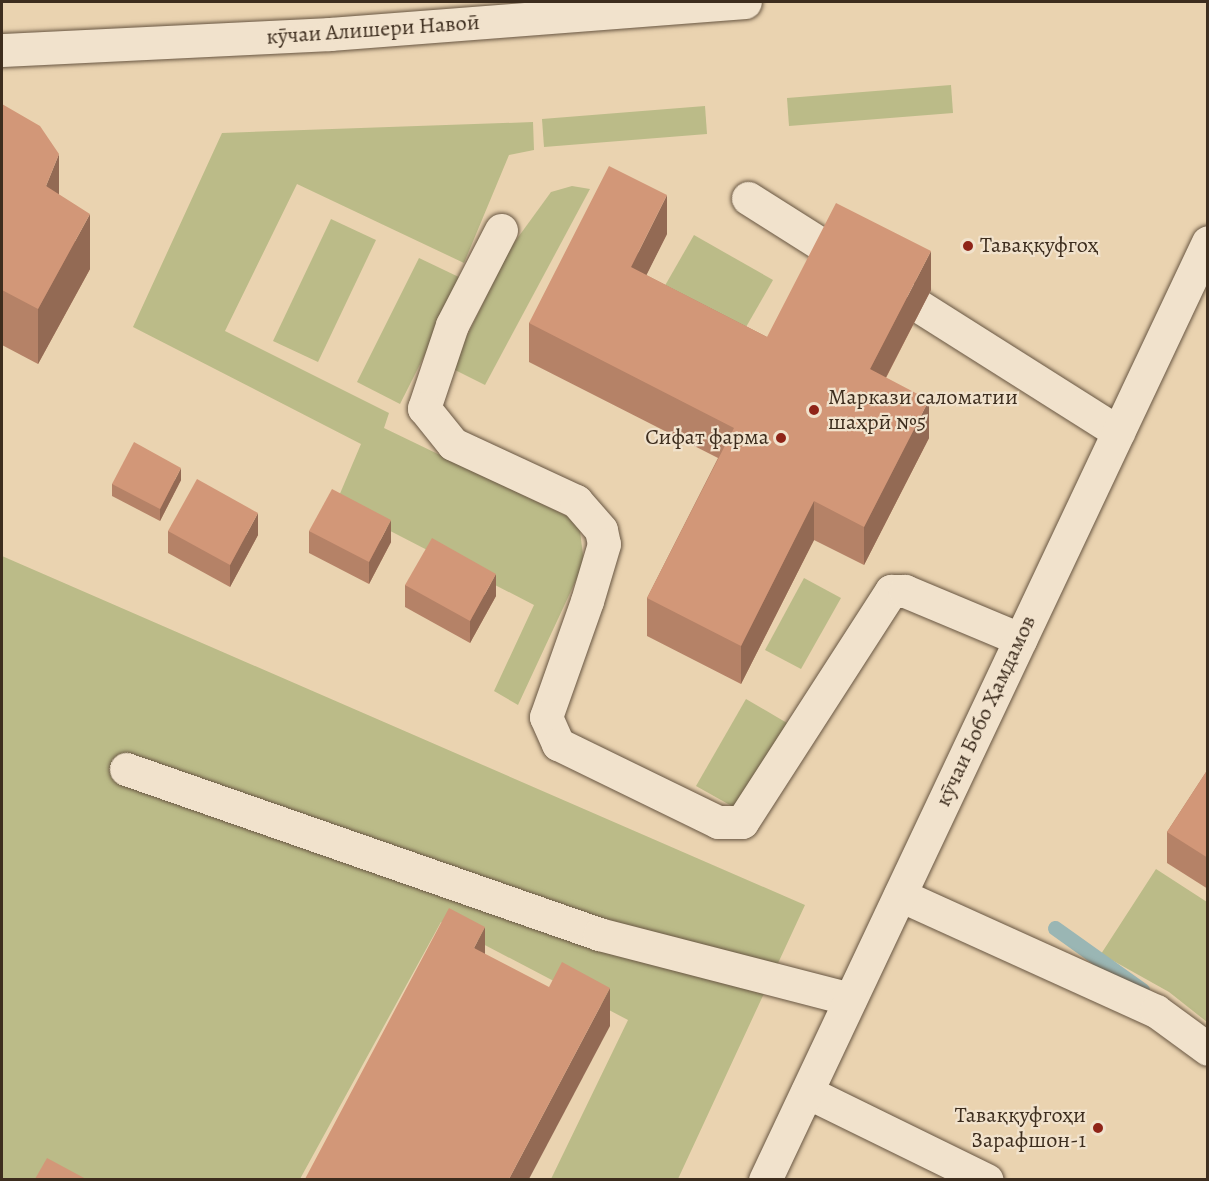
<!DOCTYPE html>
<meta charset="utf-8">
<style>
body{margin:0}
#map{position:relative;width:1209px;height:1181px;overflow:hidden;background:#ead3b0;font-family:Alegreya,serif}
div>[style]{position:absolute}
.green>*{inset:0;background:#bb8}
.stream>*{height:15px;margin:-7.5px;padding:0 7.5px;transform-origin:7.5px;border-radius:7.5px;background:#9ab6b4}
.roads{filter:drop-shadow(0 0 2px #685642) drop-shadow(0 0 2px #685642)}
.minor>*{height:33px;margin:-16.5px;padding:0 16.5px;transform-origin:16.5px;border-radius:16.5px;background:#f1e2cc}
.wall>*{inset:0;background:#b58267}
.shaded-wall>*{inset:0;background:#936a54}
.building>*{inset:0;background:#d29778}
.dots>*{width:16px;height:16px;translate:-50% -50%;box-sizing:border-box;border:3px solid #f1e2cc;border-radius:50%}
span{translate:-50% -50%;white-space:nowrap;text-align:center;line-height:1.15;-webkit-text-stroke:4.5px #f1e2cc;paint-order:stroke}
.street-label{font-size:22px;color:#3d2d1e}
.poi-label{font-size:22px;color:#3d2d1e}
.left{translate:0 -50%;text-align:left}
.right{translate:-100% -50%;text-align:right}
.frame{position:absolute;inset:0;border:3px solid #3d2d1e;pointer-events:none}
</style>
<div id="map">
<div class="green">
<i style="clip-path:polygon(951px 85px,953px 113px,789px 126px,787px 98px)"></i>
<i style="clip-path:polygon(705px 106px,707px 134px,544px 147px,542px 119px)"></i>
<i style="clip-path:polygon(533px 122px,534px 150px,509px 155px,464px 263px,297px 184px,225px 331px,389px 413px,384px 428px,571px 518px,580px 531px,584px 563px,518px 705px,494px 691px,534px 605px,336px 503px,361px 444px,133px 327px,222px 133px)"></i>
<i style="clip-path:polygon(572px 186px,590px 189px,485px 385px,451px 368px,511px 247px,551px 192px)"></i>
<i style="clip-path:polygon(331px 219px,376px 240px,318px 362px,273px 341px)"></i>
<i style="clip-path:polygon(694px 235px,773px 280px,734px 348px,655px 303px)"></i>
<i style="clip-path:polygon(419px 258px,463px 279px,400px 404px,357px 382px)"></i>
<i style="clip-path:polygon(2px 556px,805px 905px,678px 1179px,551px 1179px,628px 1020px,441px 922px,300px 1179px,2px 1179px)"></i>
<i style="clip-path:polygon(804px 578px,841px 598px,801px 669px,765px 650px)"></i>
<i style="clip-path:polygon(746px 699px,787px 723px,737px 809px,696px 786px)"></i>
<i style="clip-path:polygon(1156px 869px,1207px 902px,1207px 1022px,1169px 992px,1101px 954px)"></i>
</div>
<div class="stream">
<i style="left:1055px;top:928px;width:107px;rotate:35.5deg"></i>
</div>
<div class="roads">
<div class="minor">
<i style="left:2px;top:50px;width:328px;rotate:-2.8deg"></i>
<i style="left:330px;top:34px;width:416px;rotate:-4.4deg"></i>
<i style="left:748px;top:198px;width:438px;rotate:32.3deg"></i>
<i style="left:501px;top:230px;width:107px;rotate:117.3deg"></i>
<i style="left:452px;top:325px;width:88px;rotate:108.6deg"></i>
<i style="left:424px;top:408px;width:46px;rotate:51.1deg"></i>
<i style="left:453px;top:444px;width:136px;rotate:24.9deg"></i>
<i style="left:576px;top:501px;width:38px;rotate:49deg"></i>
<i style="left:601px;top:530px;width:14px;rotate:78deg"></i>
<i style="left:604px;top:544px;width:59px;rotate:106.6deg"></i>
<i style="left:587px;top:601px;width:123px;rotate:109.5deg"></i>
<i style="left:546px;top:717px;width:30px;rotate:66deg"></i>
<i style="left:558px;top:744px;width:178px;rotate:26deg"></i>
<i style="left:718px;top:822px;width:24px"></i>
<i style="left:742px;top:822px;width:275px;rotate:-57.2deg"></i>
<i style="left:891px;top:591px;width:14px"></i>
<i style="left:905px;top:591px;width:125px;rotate:22.7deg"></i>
<i style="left:126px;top:769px;width:501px;rotate:19.23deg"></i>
<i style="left:599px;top:934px;width:259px;rotate:14.5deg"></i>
<i style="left:900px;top:895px;width:281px;rotate:24.4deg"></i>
<i style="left:1156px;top:1011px;width:64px;rotate:36.2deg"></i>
<i style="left:807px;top:1092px;width:200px;rotate:26.1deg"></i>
<i style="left:765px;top:1180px;width:1037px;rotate:-64.72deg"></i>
</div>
</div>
<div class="wall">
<i style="clip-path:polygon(2px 104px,90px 269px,38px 364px,2px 345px)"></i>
<i style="clip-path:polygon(667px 234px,646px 275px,767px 337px,931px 290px,886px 378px,929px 438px,864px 565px,814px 540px,741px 684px,647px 636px,647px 598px,718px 458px,529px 362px,529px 323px)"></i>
<i style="clip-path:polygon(181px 480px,160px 521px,112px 496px,112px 484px)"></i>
<i style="clip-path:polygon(168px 531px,258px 535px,230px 587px,168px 553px)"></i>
<i style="clip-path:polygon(309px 531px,391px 542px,369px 584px,309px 553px)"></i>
<i style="clip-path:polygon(405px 585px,496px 596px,470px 643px,405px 607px)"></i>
<i style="clip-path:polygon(1208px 769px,1208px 889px,1167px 863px,1167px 832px)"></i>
</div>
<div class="shaded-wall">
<i style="clip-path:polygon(59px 154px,59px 209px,46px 186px)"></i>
<i style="clip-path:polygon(667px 195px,667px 234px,631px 306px,631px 267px)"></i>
<i style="clip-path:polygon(90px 214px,90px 269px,38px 364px,38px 309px)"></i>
<i style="clip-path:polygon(931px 251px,931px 290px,870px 408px,870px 369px)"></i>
<i style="clip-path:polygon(929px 400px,929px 438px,864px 565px,864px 527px)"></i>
<i style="clip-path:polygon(181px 468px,181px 480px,160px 521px,160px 509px)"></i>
<i style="clip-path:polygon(814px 501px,814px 540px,741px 684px,741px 646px)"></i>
<i style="clip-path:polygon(258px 513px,258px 535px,230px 587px,230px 565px)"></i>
<i style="clip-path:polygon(391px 520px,391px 542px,369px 584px,369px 562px)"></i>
<i style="clip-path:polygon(496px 574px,496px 596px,470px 643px,470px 621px)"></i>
<i style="clip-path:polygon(485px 927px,485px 966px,474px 948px)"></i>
<i style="clip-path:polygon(610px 988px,610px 1026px,529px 1179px,509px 1179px)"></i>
</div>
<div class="building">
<i style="clip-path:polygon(2px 104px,40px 126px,59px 154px,46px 186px,90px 214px,38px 309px,2px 290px)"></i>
<i style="clip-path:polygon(609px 166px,667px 195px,631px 267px,767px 337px,836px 203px,931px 251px,870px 369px,929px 400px,864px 527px,814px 501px,741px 646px,647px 598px,734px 428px,529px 323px)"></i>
<i style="clip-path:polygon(134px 442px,181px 468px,160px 509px,112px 484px)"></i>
<i style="clip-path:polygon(197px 479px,258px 513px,230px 565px,168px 531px)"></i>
<i style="clip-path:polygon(332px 489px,391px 520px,369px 562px,309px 531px)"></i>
<i style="clip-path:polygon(432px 538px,496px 574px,470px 621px,405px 585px)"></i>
<i style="clip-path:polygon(1208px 769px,1208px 858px,1167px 832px)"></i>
<i style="clip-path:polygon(449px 908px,485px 927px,474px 948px,549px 987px,562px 962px,610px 988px,509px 1179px,305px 1179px)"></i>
<i style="clip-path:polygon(47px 1158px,86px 1179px,35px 1179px)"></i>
</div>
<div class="dots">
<i style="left:968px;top:246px;background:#8f2418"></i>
<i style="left:814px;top:410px;background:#8f2418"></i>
<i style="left:781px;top:438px;background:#8f2418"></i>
<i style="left:1098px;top:1128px;background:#8f2418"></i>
</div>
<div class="street-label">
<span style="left:373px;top:30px;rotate:-4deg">кӯчаи Алишери Навоӣ</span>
<span style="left:986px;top:711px;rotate:-65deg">кӯчаи Бобо Ҳамдамов</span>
</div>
<div class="poi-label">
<span class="left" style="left:980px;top:246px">Таваққуфгоҳ</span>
<span class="left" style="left:828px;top:410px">Маркази саломатии<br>шаҳрӣ №5</span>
<span class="right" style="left:769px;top:438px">Сифат фарма</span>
<span class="right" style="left:1086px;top:1128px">Таваққуфгоҳи<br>Зарафшон-1</span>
</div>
<div class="frame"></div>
</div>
